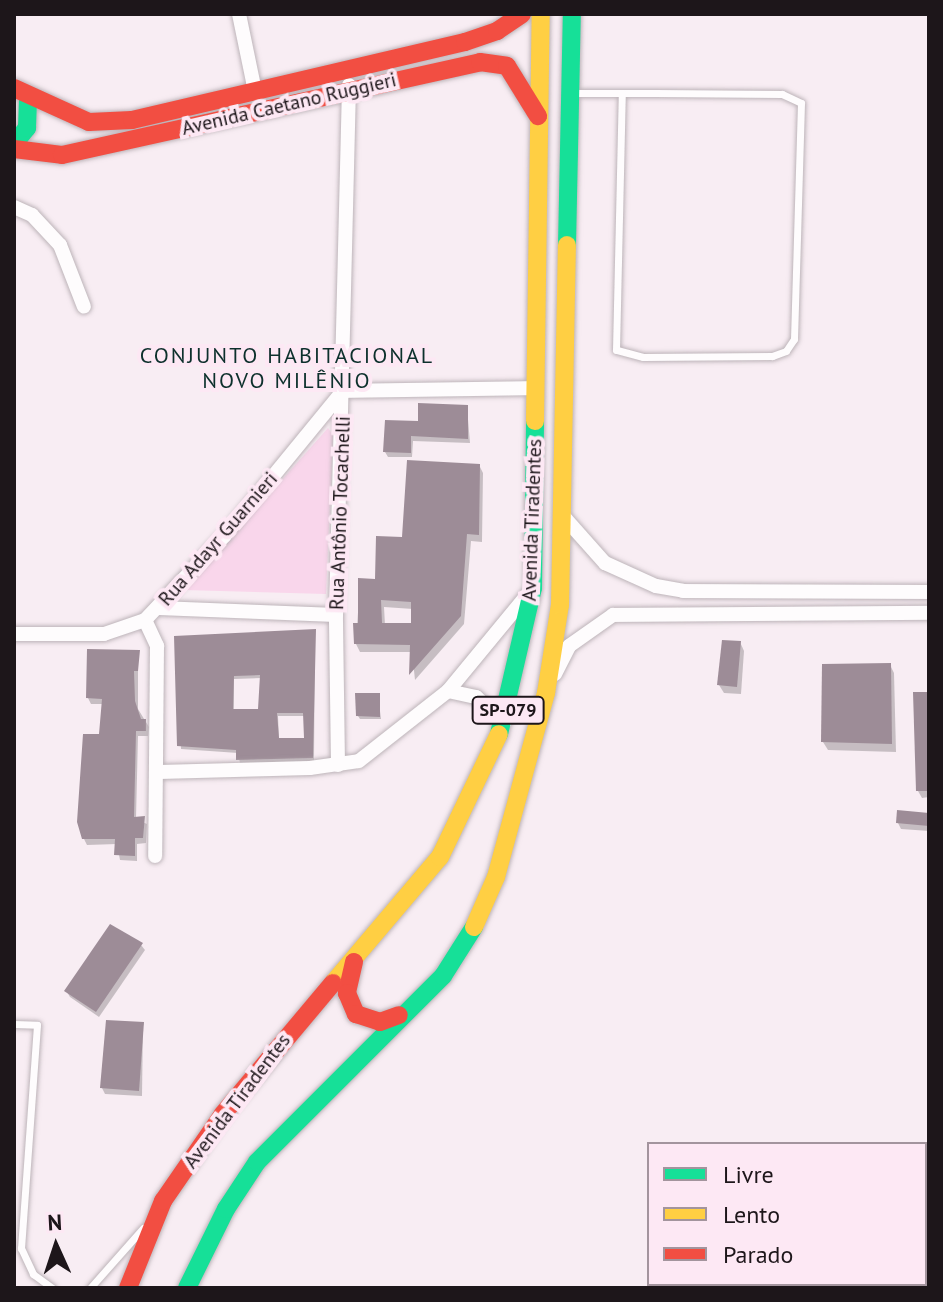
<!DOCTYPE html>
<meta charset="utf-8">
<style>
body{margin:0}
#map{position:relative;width:943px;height:1302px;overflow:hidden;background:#f8edf3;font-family:"PT Sans",sans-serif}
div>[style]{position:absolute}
.green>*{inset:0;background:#f9d6eb}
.shadow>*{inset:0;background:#0003}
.building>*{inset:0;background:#9d8c97}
.roads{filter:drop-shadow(0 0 2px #bdb4b9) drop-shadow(0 0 2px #bdb4b9)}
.lane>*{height:7px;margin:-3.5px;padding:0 3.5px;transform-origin:3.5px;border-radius:3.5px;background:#fefcfd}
.street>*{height:14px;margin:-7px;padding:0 7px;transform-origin:7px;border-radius:7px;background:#fefcfd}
.fast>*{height:18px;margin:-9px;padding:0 9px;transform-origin:9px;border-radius:9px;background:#16e098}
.slow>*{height:18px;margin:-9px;padding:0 9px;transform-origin:9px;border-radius:9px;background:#ffcf43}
.jam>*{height:18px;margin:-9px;padding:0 9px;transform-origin:9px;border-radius:9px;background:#f24e42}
span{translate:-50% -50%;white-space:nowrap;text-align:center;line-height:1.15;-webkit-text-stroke:8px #fde8f4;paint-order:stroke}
.shield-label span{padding:2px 6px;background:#fde8f4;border:2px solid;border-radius:6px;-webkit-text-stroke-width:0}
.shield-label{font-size:18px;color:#1d161a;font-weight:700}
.street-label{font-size:20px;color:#1d161a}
.neighbourhood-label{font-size:22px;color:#0d302c;letter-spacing:2px}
.frame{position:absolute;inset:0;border:16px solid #1d161a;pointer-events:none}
.legend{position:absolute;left:647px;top:1142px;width:280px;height:144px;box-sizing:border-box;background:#fde8f4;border:2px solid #a3949d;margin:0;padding:10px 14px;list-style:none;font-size:24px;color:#1d161a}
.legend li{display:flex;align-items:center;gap:16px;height:40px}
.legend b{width:40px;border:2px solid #a3949d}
.north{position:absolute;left:16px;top:1206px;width:80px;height:80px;-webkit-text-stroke:6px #fde8f4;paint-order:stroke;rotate:357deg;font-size:22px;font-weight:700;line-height:32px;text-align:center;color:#1d161a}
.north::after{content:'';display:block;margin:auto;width:28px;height:36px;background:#1d161a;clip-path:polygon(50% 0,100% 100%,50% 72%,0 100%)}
</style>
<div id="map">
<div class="green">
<i style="clip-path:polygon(328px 428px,333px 435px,326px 594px,184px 590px)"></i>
</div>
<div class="shadow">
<i style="clip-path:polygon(467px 407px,470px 443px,413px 441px,412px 457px,388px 457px,385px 452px,420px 423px)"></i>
<i style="clip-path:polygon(evenodd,479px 465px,483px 473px,482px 542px,471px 541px,464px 624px,415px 680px,412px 652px,360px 652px,356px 644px,360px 580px,377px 581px,404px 539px,479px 465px,384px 607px,413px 609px,413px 625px,385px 625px,384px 607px)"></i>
<i style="clip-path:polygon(evenodd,315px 631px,314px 761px,240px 763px,238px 753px,181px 749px,176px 638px,315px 631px,262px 678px,260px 711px,234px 711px,234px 679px,262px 678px,315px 631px,278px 716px,306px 716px,306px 740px,279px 740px,278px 716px)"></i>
<i style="clip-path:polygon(740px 642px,744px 651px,741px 694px,724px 693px,719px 685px)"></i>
<i style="clip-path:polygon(138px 652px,138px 709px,149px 727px,148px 736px,138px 736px,136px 819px,147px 824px,146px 843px,137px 844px,137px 861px,120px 860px,117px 844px,87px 845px,84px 839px,104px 704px,91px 704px,88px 698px)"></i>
<i style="clip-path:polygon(890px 665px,894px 673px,896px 752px,828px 750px,823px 742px)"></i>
<i style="clip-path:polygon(929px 694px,929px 797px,922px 798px,918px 791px)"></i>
<i style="clip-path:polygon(378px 695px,381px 719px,360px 719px,358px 716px)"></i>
<i style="clip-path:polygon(929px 815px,929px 831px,901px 829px,898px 823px)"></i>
<i style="clip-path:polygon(141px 945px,145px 950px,99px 1017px,70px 997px,67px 992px)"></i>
<i style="clip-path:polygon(143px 1024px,142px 1096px,105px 1094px,102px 1088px)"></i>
</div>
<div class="building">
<i style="clip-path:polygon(418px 403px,468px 405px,468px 439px,411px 436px,411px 453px,383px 452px,385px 420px,418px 421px)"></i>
<i style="clip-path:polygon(evenodd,407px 460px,480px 464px,479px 535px,467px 534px,461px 616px,409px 675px,410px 645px,354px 644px,353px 623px,358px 623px,358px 578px,375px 579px,376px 536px,402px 537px,407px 460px,381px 600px,411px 602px,411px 623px,382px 623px,381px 600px)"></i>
<i style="clip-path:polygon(evenodd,316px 629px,313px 758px,236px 760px,236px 750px,177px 746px,174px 636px,316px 629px,260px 675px,258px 709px,233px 709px,234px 676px,260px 675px,316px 629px,277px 713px,303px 713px,304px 738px,279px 738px,277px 713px)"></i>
<i style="clip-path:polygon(722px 640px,741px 641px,737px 687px,717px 685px)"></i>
<i style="clip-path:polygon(87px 649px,140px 650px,138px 671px,134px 671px,135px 701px,141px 719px,146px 719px,146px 731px,136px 731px,134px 817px,145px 816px,143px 838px,135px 838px,135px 856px,114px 855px,115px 839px,82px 839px,77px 822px,83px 734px,99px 734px,102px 699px,86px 698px)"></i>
<i style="clip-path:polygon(891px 663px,892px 744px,821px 742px,822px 664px)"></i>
<i style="clip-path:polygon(913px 692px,929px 692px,929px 791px,916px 791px)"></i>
<i style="clip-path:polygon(355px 693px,380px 693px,380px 717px,356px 716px)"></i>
<i style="clip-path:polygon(897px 810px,929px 813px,929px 826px,896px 823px)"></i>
<i style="clip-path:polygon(110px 924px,143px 943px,96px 1012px,64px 991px)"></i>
<i style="clip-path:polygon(106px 1020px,144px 1022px,139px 1091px,100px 1088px)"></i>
</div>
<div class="roads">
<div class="lane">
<i style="left:574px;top:93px;width:81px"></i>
<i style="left:655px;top:93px;width:127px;rotate:0.5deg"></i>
<i style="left:782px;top:94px;width:21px;rotate:25deg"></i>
<i style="left:801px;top:103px;width:236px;rotate:91.7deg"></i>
<i style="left:794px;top:339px;width:14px;rotate:124deg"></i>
<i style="left:786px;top:351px;width:15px;rotate:160deg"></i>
<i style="left:772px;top:356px;width:129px;rotate:179.6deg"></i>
<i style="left:643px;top:357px;width:28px;rotate:-165deg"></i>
<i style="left:616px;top:350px;width:257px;rotate:-88.7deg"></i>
<i style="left:14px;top:1024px;width:23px;rotate:2deg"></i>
<i style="left:37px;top:1025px;width:224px;rotate:94.1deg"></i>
<i style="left:21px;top:1248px;width:29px;rotate:65deg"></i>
<i style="left:33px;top:1274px;width:24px;rotate:36deg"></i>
<i style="left:90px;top:1288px;width:80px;rotate:-48.5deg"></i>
</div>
<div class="street">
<i style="left:239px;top:14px;width:79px;rotate:78.3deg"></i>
<i style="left:14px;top:207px;width:20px;rotate:24deg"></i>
<i style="left:32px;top:215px;width:41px;rotate:47deg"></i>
<i style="left:60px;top:245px;width:66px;rotate:68.8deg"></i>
<i style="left:344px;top:391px;width:191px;rotate:-0.9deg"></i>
<i style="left:564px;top:517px;width:62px;rotate:48.3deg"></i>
<i style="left:605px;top:563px;width:56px;rotate:24.3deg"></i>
<i style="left:656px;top:586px;width:27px;rotate:10deg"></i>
<i style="left:683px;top:591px;width:246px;rotate:0.2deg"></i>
<i style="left:159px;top:608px;width:177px;rotate:2.3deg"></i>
<i style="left:145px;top:620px;width:29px;rotate:65deg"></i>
<i style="left:157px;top:646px;width:210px;rotate:90.5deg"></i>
<i style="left:14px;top:634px;width:90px"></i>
<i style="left:104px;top:634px;width:43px;rotate:-18.9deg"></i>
<i style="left:145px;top:620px;width:117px;rotate:-46.7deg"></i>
<i style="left:225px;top:535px;width:186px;rotate:-50.7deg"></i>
<i style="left:555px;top:674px;width:31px;rotate:-63deg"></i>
<i style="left:569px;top:646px;width:54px;rotate:-35.2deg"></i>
<i style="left:613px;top:615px;width:316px;rotate:-0.4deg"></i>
<i style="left:448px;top:691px;width:29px;rotate:12deg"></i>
<i style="left:476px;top:697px;width:38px;rotate:41deg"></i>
<i style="left:338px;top:765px;width:150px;rotate:-90.8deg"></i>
<i style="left:336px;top:615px;width:530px;rotate:-88.59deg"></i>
<i style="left:159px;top:772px;width:151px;rotate:-1.5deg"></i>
<i style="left:310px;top:768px;width:49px;rotate:-8.1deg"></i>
<i style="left:359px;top:761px;width:113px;rotate:-38.2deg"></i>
<i style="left:448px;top:691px;width:126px;rotate:-50.5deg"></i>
</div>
<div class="fast">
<i style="left:14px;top:144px;width:21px;rotate:-51deg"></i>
<i style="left:27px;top:128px;width:31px;rotate:-88deg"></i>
<i style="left:567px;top:245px;width:231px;rotate:-88.8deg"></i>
<i style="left:499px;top:734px;width:150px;rotate:-76.9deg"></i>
<i style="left:533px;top:588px;width:167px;rotate:-89.3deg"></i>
<i style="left:187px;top:1288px;width:88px;rotate:-63.7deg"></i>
<i style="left:226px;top:1209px;width:56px;rotate:-56.6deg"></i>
<i style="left:257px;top:1162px;width:263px;rotate:-45deg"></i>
<i style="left:443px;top:976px;width:58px;rotate:-57.7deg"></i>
</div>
<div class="slow">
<i style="left:535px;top:421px;width:407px;rotate:-89.2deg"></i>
<i style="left:474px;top:927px;width:55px;rotate:-66.3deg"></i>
<i style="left:496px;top:877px;width:191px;rotate:-74.8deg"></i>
<i style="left:546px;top:693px;width:89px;rotate:-81deg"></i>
<i style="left:560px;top:605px;width:360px;rotate:-88.9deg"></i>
<i style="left:333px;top:983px;width:165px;rotate:-49.7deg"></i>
<i style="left:440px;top:857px;width:136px;rotate:-64.4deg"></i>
</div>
<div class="jam">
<i style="left:14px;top:88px;width:82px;rotate:24.4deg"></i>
<i style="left:89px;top:122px;width:43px;rotate:-2.7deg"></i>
<i style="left:132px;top:120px;width:342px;rotate:-13.2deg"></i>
<i style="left:465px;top:42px;width:34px;rotate:-19deg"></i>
<i style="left:497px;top:31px;width:30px;rotate:-34deg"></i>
<i style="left:14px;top:149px;width:48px;rotate:7.1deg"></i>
<i style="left:62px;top:155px;width:428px;rotate:-12.5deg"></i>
<i style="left:480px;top:62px;width:27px;rotate:8deg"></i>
<i style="left:507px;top:66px;width:59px;rotate:58.2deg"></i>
<i style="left:354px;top:962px;width:32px;rotate:103deg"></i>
<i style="left:347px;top:993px;width:23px;rotate:67deg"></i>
<i style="left:356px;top:1014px;width:25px;rotate:18deg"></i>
<i style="left:380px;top:1022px;width:20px;rotate:-20deg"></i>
<i style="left:128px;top:1288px;width:94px;rotate:-68.1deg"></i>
<i style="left:163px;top:1201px;width:106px;rotate:-55.4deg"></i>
<i style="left:223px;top:1114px;width:171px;rotate:-50deg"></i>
</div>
</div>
<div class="shield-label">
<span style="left:508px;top:710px">SP-079</span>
</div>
<div class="street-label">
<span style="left:289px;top:104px;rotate:-13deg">Avenida Caetano Ruggieri</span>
<span style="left:340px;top:513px;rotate:-88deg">Rua Antônio Tocachelli</span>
<span style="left:532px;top:520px;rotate:-88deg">Avenida Tiradentes</span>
<span style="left:218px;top:539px;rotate:-49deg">Rua Adayr Guarnieri</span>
<span style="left:237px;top:1101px;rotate:-53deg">Avenida Tiradentes</span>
</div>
<div class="neighbourhood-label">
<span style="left:287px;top:368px">CONJUNTO HABITACIONAL<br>NOVO MILÊNIO</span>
</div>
<div class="frame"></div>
<ul class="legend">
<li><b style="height:10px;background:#16e098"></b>Livre</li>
<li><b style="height:10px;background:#ffcf43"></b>Lento</li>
<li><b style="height:10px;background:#f24e42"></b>Parado</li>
</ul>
<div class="north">N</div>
</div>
